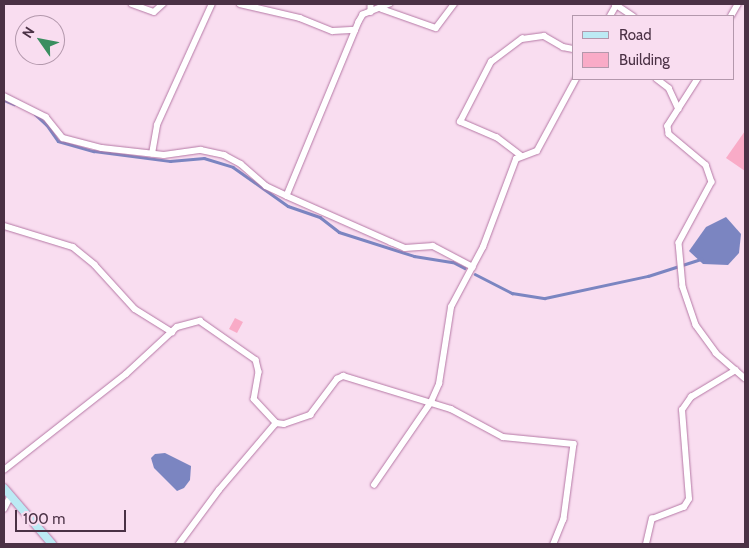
<!DOCTYPE html>
<style>
body{margin:0}
#map{position:relative;width:749px;height:548px;overflow:hidden;background:#f9ddf0;font-family:Cabin,sans-serif}
div>[style]{position:absolute}
.water>*{inset:0;background:#7b85c1}
.stream>*{height:2.5px;margin:-1.25px;padding:0 1.25px;transform-origin:1.25px;border-radius:1.25px;background:#7b85c1}
.building>*{inset:0;background:#f9abc7}
.roads{filter:drop-shadow(0 0 1px #b578a5) drop-shadow(0 0 1px #b578a5)}
.minor>*{height:5.5px;margin:-2.75px;padding:0 2.75px;transform-origin:2.75px;border-radius:2.75px;background:#fff}
.secondary>*{height:8px;margin:-4px;padding:0 4px;transform-origin:4px;border-radius:4px;background:#bceaf4}
span{translate:-50% -50%;white-space:nowrap;text-align:center;line-height:1.15;-webkit-text-stroke:4px #f9ddf0;paint-order:stroke}
.frame{position:absolute;inset:0;border:5px solid #4b3145;pointer-events:none}
.legend{position:absolute;left:572px;top:15px;width:162px;height:65px;box-sizing:border-box;background:#f9ddf0;border:1px solid #b398ac;margin:0;padding:6px 9px;list-style:none;font-size:15px;color:#4b3145}
.legend li{display:flex;align-items:center;gap:10px;height:25px}
.legend b{width:25px;border:1px solid #b398ac}
.north{position:absolute;left:15px;top:15px;width:50px;height:50px;box-sizing:border-box;background:#f9ddf0;border:1px solid #b398ac;border-radius:50%;rotate:303deg;font-size:14px;font-weight:700;line-height:20px;text-align:center;color:#4b3145}
.north::after{content:'';display:block;margin:auto;width:18px;height:22px;background:#3a8e60;clip-path:polygon(50% 0,100% 100%,50% 72%,0 100%)}
.scale{position:absolute;left:15px;top:510px;width:111px;height:22px;box-sizing:border-box;border:2px solid #4b3145;border-top:0;padding-left:6px;font-size:15px;line-height:18px;white-space:nowrap;color:#4b3145;-webkit-text-stroke:4px #f9ddf0;paint-order:stroke}
</style>
<div id="map">
<div class="water">
<i style="clip-path:polygon(726px 217px,741px 234px,739px 253px,728px 265px,703px 264px,689px 251px,706px 227px)"></i>
<i style="clip-path:polygon(165px 453px,191px 466px,190px 480px,184px 488px,177px 491px,154px 468px,151px 458px,155px 454px)"></i>
</div>
<div class="stream">
<i style="left:4px;top:100px;width:11px;rotate:22deg"></i>
<i style="left:35px;top:114px;width:16px;rotate:43deg"></i>
<i style="left:47px;top:125px;width:19px;rotate:55deg"></i>
<i style="left:58px;top:141px;width:37px;rotate:16deg"></i>
<i style="left:94px;top:151px;width:77px;rotate:7.5deg"></i>
<i style="left:170px;top:161px;width:34px;rotate:-5deg"></i>
<i style="left:204px;top:158px;width:30px;rotate:17deg"></i>
<i style="left:233px;top:167px;width:67px;rotate:35.3deg"></i>
<i style="left:288px;top:206px;width:34px;rotate:19deg"></i>
<i style="left:320px;top:217px;width:24px;rotate:38deg"></i>
<i style="left:339px;top:232px;width:79px;rotate:17.7deg"></i>
<i style="left:414px;top:256px;width:39px;rotate:9deg"></i>
<i style="left:453px;top:262px;width:13px;rotate:27deg"></i>
<i style="left:475px;top:274px;width:42px;rotate:27.2deg"></i>
<i style="left:512px;top:293px;width:33px;rotate:9deg"></i>
<i style="left:545px;top:298px;width:105px;rotate:-12.1deg"></i>
<i style="left:648px;top:276px;width:56px;rotate:-17.8deg"></i>
</div>
<div class="building">
<i style="clip-path:polygon(745px 131px,745px 171px,726px 158px)"></i>
<i style="clip-path:polygon(235px 318px,243px 322px,237px 333px,229px 329px)"></i>
</div>
<div class="roads">
<div class="minor">
<i style="left:132px;top:4px;width:23px;rotate:20deg"></i>
<i style="left:154px;top:12px;width:12px;rotate:-42deg"></i>
<i style="left:240px;top:4px;width:62px;rotate:13.1deg"></i>
<i style="left:300px;top:18px;width:35px;rotate:22deg"></i>
<i style="left:333px;top:31px;width:22px;rotate:-3deg"></i>
<i style="left:371px;top:4px;width:8px;rotate:90deg"></i>
<i style="left:390px;top:4px;width:29px;rotate:158deg"></i>
<i style="left:363px;top:15px;width:8px;rotate:120deg"></i>
<i style="left:359px;top:22px;width:188px;rotate:112.5deg"></i>
<i style="left:287px;top:196px;width:114px;rotate:23.9deg"></i>
<i style="left:391px;top:242px;width:15px;rotate:23deg"></i>
<i style="left:405px;top:248px;width:28px;rotate:-4deg"></i>
<i style="left:433px;top:246px;width:45px;rotate:27.7deg"></i>
<i style="left:615px;top:4px;width:22px;rotate:34deg"></i>
<i style="left:382px;top:9px;width:57px;rotate:19.4deg"></i>
<i style="left:436px;top:28px;width:30px;rotate:-53deg"></i>
<i style="left:610px;top:16px;width:14px;rotate:-60deg"></i>
<i style="left:731px;top:16px;width:14px;rotate:-60deg"></i>
<i style="left:657px;top:79px;width:15px;rotate:37deg"></i>
<i style="left:669px;top:88px;width:23px;rotate:65deg"></i>
<i style="left:698px;top:79px;width:56px;rotate:122.6deg"></i>
<i style="left:668px;top:126px;width:8px;rotate:83deg"></i>
<i style="left:669px;top:134px;width:48px;rotate:40deg"></i>
<i style="left:706px;top:165px;width:18px;rotate:71deg"></i>
<i style="left:712px;top:182px;width:69px;rotate:118.4deg"></i>
<i style="left:679px;top:243px;width:44px;rotate:84.8deg"></i>
<i style="left:683px;top:287px;width:40px;rotate:71.1deg"></i>
<i style="left:696px;top:325px;width:34px;rotate:54deg"></i>
<i style="left:716px;top:353px;width:38px;rotate:41deg"></i>
<i style="left:4px;top:96px;width:47px;rotate:26.6deg"></i>
<i style="left:46px;top:117px;width:27px;rotate:51deg"></i>
<i style="left:63px;top:138px;width:40px;rotate:14.4deg"></i>
<i style="left:102px;top:148px;width:62px;rotate:6.4deg"></i>
<i style="left:164px;top:155px;width:37px;rotate:-8deg"></i>
<i style="left:201px;top:150px;width:24px;rotate:12deg"></i>
<i style="left:224px;top:155px;width:19px;rotate:28deg"></i>
<i style="left:241px;top:164px;width:33px;rotate:41deg"></i>
<i style="left:266px;top:186px;width:23px;rotate:25deg"></i>
<i style="left:152px;top:154px;width:29px;rotate:-80deg"></i>
<i style="left:157px;top:125px;width:133px;rotate:-65.6deg"></i>
<i style="left:521px;top:156px;width:30px;rotate:-143deg"></i>
<i style="left:497px;top:138px;width:40px;rotate:-156.6deg"></i>
<i style="left:460px;top:122px;width:68px;rotate:-62.7deg"></i>
<i style="left:491px;top:62px;width:39px;rotate:-37deg"></i>
<i style="left:522px;top:39px;width:22px;rotate:-8deg"></i>
<i style="left:544px;top:36px;width:22px;rotate:30deg"></i>
<i style="left:563px;top:47px;width:10px;rotate:11deg"></i>
<i style="left:4px;top:226px;width:72px;rotate:16.9deg"></i>
<i style="left:73px;top:247px;width:28px;rotate:39deg"></i>
<i style="left:95px;top:265px;width:59px;rotate:47.7deg"></i>
<i style="left:135px;top:309px;width:44px;rotate:31.9deg"></i>
<i style="left:4px;top:470px;width:155px;rotate:-38.2deg"></i>
<i style="left:126px;top:374px;width:69px;rotate:-42.7deg"></i>
<i style="left:177px;top:327px;width:24px;rotate:-15deg"></i>
<i style="left:200px;top:321px;width:68px;rotate:34.9deg"></i>
<i style="left:256px;top:360px;width:12px;rotate:76deg"></i>
<i style="left:259px;top:372px;width:27px;rotate:100deg"></i>
<i style="left:254px;top:399px;width:33px;rotate:47deg"></i>
<i style="left:276px;top:423px;width:8px;rotate:7deg"></i>
<i style="left:284px;top:424px;width:28px;rotate:-19deg"></i>
<i style="left:310px;top:415px;width:45px;rotate:-53.1deg"></i>
<i style="left:337px;top:379px;width:7px;rotate:-27deg"></i>
<i style="left:343px;top:376px;width:113px;rotate:17deg"></i>
<i style="left:451px;top:409px;width:59px;rotate:28.3deg"></i>
<i style="left:503px;top:437px;width:71px;rotate:5.6deg"></i>
<i style="left:574px;top:444px;width:76px;rotate:97.6deg"></i>
<i style="left:564px;top:519px;width:27px;rotate:112deg"></i>
<i style="left:374px;top:485px;width:101px;rotate:-55.5deg"></i>
<i style="left:431px;top:402px;width:20px;rotate:-66deg"></i>
<i style="left:439px;top:384px;width:78px;rotate:-81.1deg"></i>
<i style="left:451px;top:307px;width:68px;rotate:-61.9deg"></i>
<i style="left:483px;top:247px;width:94px;rotate:-69.4deg"></i>
<i style="left:516px;top:159px;width:22px;rotate:-21deg"></i>
<i style="left:537px;top:151px;width:82px;rotate:-61.6deg"></i>
<i style="left:4px;top:509px;width:13px;rotate:-63deg"></i>
<i style="left:179px;top:544px;width:67px;rotate:-53.5deg"></i>
<i style="left:219px;top:490px;width:88px;rotate:-49.6deg"></i>
<i style="left:646px;top:544px;width:26px;rotate:-77deg"></i>
<i style="left:652px;top:519px;width:34px;rotate:-21deg"></i>
<i style="left:684px;top:507px;width:9px;rotate:-58deg"></i>
<i style="left:689px;top:499px;width:89px;rotate:-94.5deg"></i>
<i style="left:682px;top:410px;width:16px;rotate:-55deg"></i>
<i style="left:691px;top:397px;width:52px;rotate:-31deg"></i>
</div>
<div class="secondary">
<i style="left:4px;top:488px;width:74px;rotate:49.4deg"></i>
</div>
</div>
<div class="frame"></div>
<ul class="legend">
<li><b style="height:6px;background:#bceaf4"></b>Road</li>
<li><b style="height:14px;background:#f9abc7"></b>Building</li>
</ul>
<div class="north">N</div>
<div class="scale">100 m</div>
</div>
